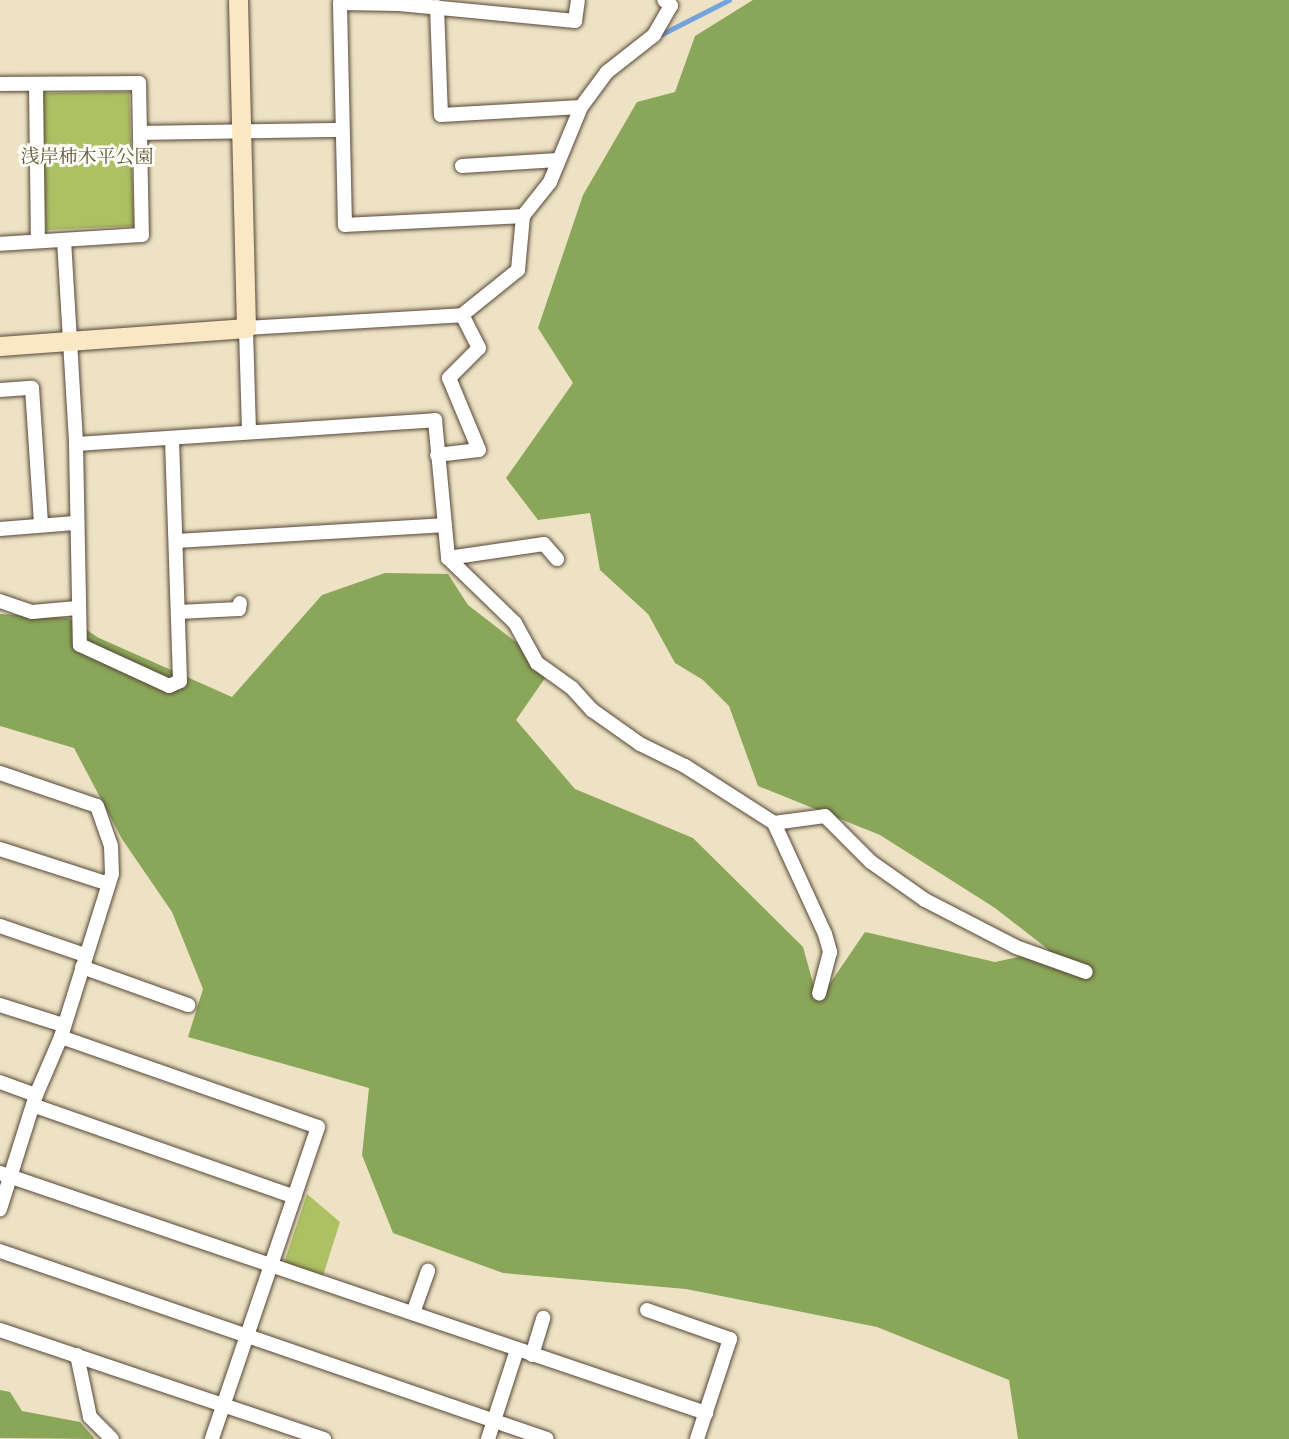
<!DOCTYPE html>
<meta charset="utf-8">
<style>
body{margin:0}
#map{position:relative;width:1289px;height:1439px;overflow:hidden;background:#ede3c4;font-family:"Old Standard TT","Noto Serif JP",serif}
div>[style]{position:absolute}
.green>*{inset:0;background:#adc063}
.forest>*{inset:0;background:#8aa659}
.stream>*{height:4.5px;margin:-2.25px;padding:0 2.25px;transform-origin:2.25px;border-radius:2.25px;background:#75a3de}
.roads{filter:drop-shadow(0 0 2px #564637) drop-shadow(0 0 2px #564637)}
.street>*{height:14px;margin:-7px;padding:0 7px;transform-origin:7px;border-radius:7px;background:#fff}
.secondary>*{height:19px;margin:-9.5px;padding:0 9.5px;transform-origin:9.5px;border-radius:9.5px;background:#fae7c3}
span{translate:-50% -50%;white-space:nowrap;text-align:center;line-height:1.15;-webkit-text-stroke:6px #fdfcf7;paint-order:stroke}
.park-label{font-size:19px;color:#5d5733}
</style>
<div id="map">
<div class="green">
<i style="clip-path:polygon(129px 92px,134px 226px,46px 230px,40px 93px)"></i>
<i style="clip-path:polygon(307px 1194px,340px 1222px,322px 1279px,283px 1266px)"></i>
</div>
<div class="forest">
<i style="clip-path:polygon(753px 0,1289px 0,1289px 1439px,1018px 1439px,1009px 1380px,877px 1327px,686px 1289px,503px 1273px,393px 1233px,362px 1155px,369px 1088px,188px 1037px,203px 989px,172px 912px,122px 839px,74px 748px,0 726px,0 614px,68px 618px,99px 638px,232px 697px,322px 595px,385px 573px,448px 574px,468px 605px,521px 646px,545px 678px,516px 720px,575px 789px,693px 838px,803px 947px,818px 1001px,865px 932px,995px 962px,1049px 950px,995px 908px,880px 835px,758px 786px,729px 706px,703px 680px,675px 663px,648px 614px,600px 570px,590px 513px,538px 520px,506px 478px,573px 383px,538px 328px,583px 195px,637px 102px,675px 92px,695px 36px)"></i>
<i style="clip-path:polygon(0 1390px,10px 1392px,22px 1411px,80px 1422px,95px 1439px,0 1438px)"></i>
</div>
<div class="stream">
<i style="left:662px;top:34px;width:75px;rotate:-26.9deg"></i>
</div>
<div class="roads">
<div class="street">
<i style="left:437px;top:7px;width:108px;rotate:87.9deg"></i>
<i style="left:441px;top:115px;width:140px;rotate:-3.3deg"></i>
<i style="left:0;top:84px;width:139px;rotate:-0.4deg"></i>
<i style="left:139px;top:83px;width:152px;rotate:88.9deg"></i>
<i style="left:142px;top:235px;width:142px;rotate:176.4deg"></i>
<i style="left:36px;top:84px;width:157px;rotate:89.3deg"></i>
<i style="left:142px;top:133px;width:200px;rotate:-0.9deg"></i>
<i style="left:462px;top:166px;width:96px;rotate:-3.6deg"></i>
<i style="left:523px;top:216px;width:178px;rotate:177.1deg"></i>
<i style="left:345px;top:225px;width:222px;rotate:-91.3deg"></i>
<i style="left:340px;top:3px;width:59px;rotate:1deg"></i>
<i style="left:399px;top:4px;width:177px;rotate:5.5deg"></i>
<i style="left:575px;top:21px;width:21px;rotate:-82deg"></i>
<i style="left:64px;top:240px;width:204px;rotate:86.6deg"></i>
<i style="left:76px;top:444px;width:201px;rotate:88.9deg"></i>
<i style="left:80px;top:645px;width:98px;rotate:24.7deg"></i>
<i style="left:169px;top:686px;width:12px;rotate:-24deg"></i>
<i style="left:180px;top:681px;width:243px;rotate:-91.9deg"></i>
<i style="left:0;top:390px;width:32px;rotate:-4deg"></i>
<i style="left:32px;top:388px;width:137px;rotate:86.2deg"></i>
<i style="left:249px;top:431px;width:103px;rotate:-91.7deg"></i>
<i style="left:246px;top:328px;width:216px;rotate:-3.4deg"></i>
<i style="left:462px;top:315px;width:72px;rotate:-38.8deg"></i>
<i style="left:518px;top:270px;width:54px;rotate:-84.7deg"></i>
<i style="left:523px;top:216px;width:43px;rotate:-51.5deg"></i>
<i style="left:550px;top:182px;width:81px;rotate:-67.5deg"></i>
<i style="left:581px;top:107px;width:44px;rotate:-53.4deg"></i>
<i style="left:607px;top:72px;width:60px;rotate:-38.2deg"></i>
<i style="left:654px;top:35px;width:34px;rotate:-60deg"></i>
<i style="left:671px;top:6px;width:9px;rotate:-139deg"></i>
<i style="left:76px;top:444px;width:360px;rotate:-3.8deg"></i>
<i style="left:435px;top:420px;width:139px;rotate:84.6deg"></i>
<i style="left:448px;top:558px;width:93px;rotate:44.1deg"></i>
<i style="left:515px;top:623px;width:46px;rotate:61.2deg"></i>
<i style="left:537px;top:663px;width:43px;rotate:35.5deg"></i>
<i style="left:572px;top:688px;width:30px;rotate:48deg"></i>
<i style="left:592px;top:710px;width:59px;rotate:35.3deg"></i>
<i style="left:640px;top:744px;width:50px;rotate:26.1deg"></i>
<i style="left:685px;top:766px;width:106px;rotate:32.6deg"></i>
<i style="left:774px;top:823px;width:51px;rotate:-7.8deg"></i>
<i style="left:825px;top:816px;width:65px;rotate:45deg"></i>
<i style="left:871px;top:862px;width:66px;rotate:35.1deg"></i>
<i style="left:925px;top:900px;width:102px;rotate:27.3deg"></i>
<i style="left:1016px;top:947px;width:74px;rotate:19.7deg"></i>
<i style="left:437px;top:455px;width:42px;rotate:-6.8deg"></i>
<i style="left:479px;top:450px;width:78px;rotate:-112.6deg"></i>
<i style="left:449px;top:378px;width:42px;rotate:-45deg"></i>
<i style="left:479px;top:348px;width:37px;rotate:-117deg"></i>
<i style="left:0;top:529px;width:75px;rotate:-4.6deg"></i>
<i style="left:176px;top:541px;width:267px;rotate:-3.4deg"></i>
<i style="left:448px;top:558px;width:97px;rotate:-8.3deg"></i>
<i style="left:544px;top:544px;width:20px;rotate:49deg"></i>
<i style="left:0;top:601px;width:34px;rotate:19deg"></i>
<i style="left:32px;top:612px;width:45px;rotate:-5.1deg"></i>
<i style="left:178px;top:612px;width:61px;rotate:-2.8deg"></i>
<i style="left:239px;top:609px;width:6px;rotate:-81deg"></i>
<i style="left:0;top:773px;width:102px;rotate:18.8deg"></i>
<i style="left:97px;top:806px;width:42px;rotate:70.7deg"></i>
<i style="left:111px;top:846px;width:28px;rotate:88deg"></i>
<i style="left:112px;top:874px;width:171px;rotate:107.4deg"></i>
<i style="left:61px;top:1037px;width:63px;rotate:113.3deg"></i>
<i style="left:36px;top:1095px;width:120px;rotate:107.5deg"></i>
<i style="left:774px;top:823px;width:122px;rotate:65.3deg"></i>
<i style="left:825px;top:934px;width:19px;rotate:74deg"></i>
<i style="left:830px;top:952px;width:43px;rotate:104.7deg"></i>
<i style="left:0;top:849px;width:114px;rotate:17.8deg"></i>
<i style="left:0;top:926px;width:90px;rotate:18.8deg"></i>
<i style="left:82px;top:967px;width:113px;rotate:19.7deg"></i>
<i style="left:0;top:1005px;width:66px;rotate:17.6deg"></i>
<i style="left:61px;top:1037px;width:272px;rotate:19.3deg"></i>
<i style="left:318px;top:1127px;width:330px;rotate:108.8deg"></i>
<i style="left:0;top:1082px;width:38px;rotate:20deg"></i>
<i style="left:35px;top:1106px;width:275px;rotate:19.3deg"></i>
<i style="left:0;top:1173px;width:746px;rotate:18.78deg"></i>
<i style="left:0;top:1251px;width:578px;rotate:18.97deg"></i>
<i style="left:647px;top:1310px;width:88px;rotate:19.3deg"></i>
<i style="left:730px;top:1339px;width:105px;rotate:108.3deg"></i>
<i style="left:413px;top:1313px;width:45px;rotate:-70.3deg"></i>
<i style="left:0;top:1330px;width:342px;rotate:18.6deg"></i>
<i style="left:77px;top:1355px;width:63px;rotate:78.2deg"></i>
<i style="left:90px;top:1417px;width:31px;rotate:45deg"></i>
<i style="left:532px;top:1355px;width:39px;rotate:-73deg"></i>
<i style="left:488px;top:1439px;width:94px;rotate:-72deg"></i>
</div>
<div class="secondary">
<i style="left:0;top:346px;width:247px;rotate:-4.2deg"></i>
<i style="left:246px;top:328px;width:328px;rotate:-91.4deg"></i>
</div>
</div>
<div class="park-label">
<span style="left:87px;top:159px">浅岸柿木平公園</span>
</div>
</div>
